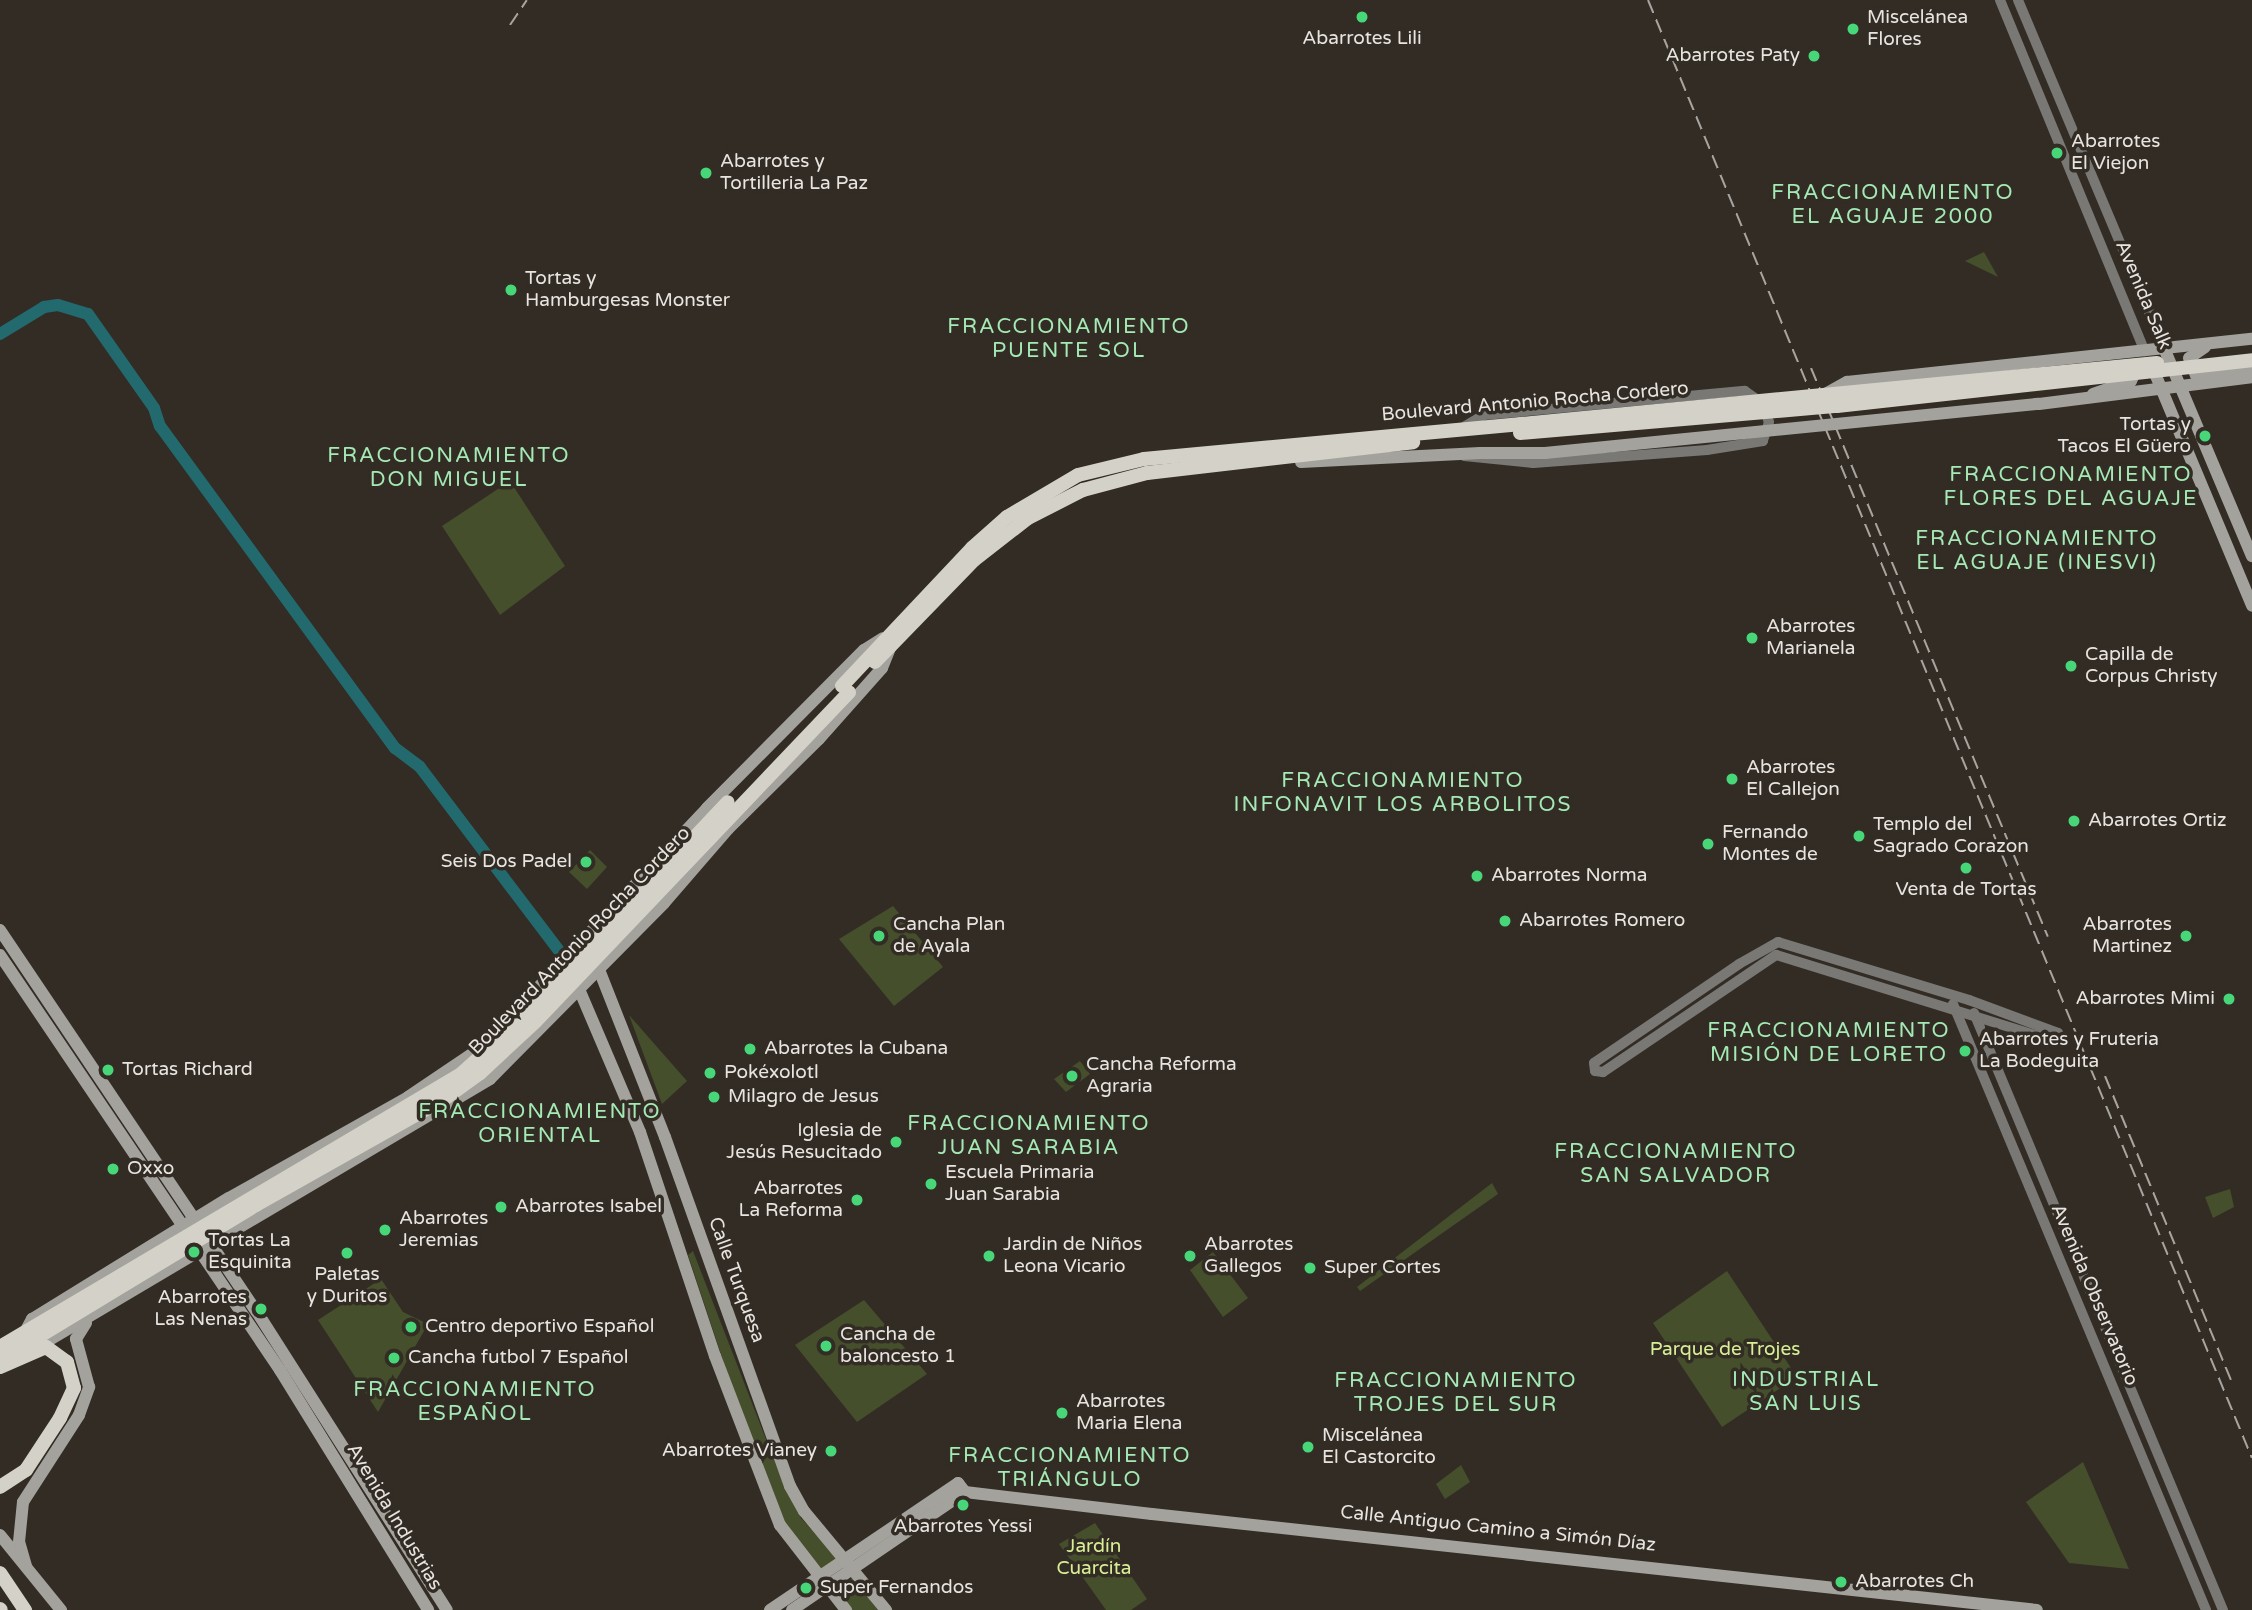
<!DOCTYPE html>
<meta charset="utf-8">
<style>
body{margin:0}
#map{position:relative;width:2252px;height:1610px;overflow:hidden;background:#322c25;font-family:"Varela Round",sans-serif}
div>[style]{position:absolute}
.green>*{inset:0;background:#464f2b}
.river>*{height:12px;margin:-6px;padding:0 6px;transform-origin:6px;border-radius:6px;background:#236a6e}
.tertiary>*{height:10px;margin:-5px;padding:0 5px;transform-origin:5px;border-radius:5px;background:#797874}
.secondary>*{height:12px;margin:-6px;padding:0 6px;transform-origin:6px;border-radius:6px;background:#a4a29c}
.trunk>*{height:14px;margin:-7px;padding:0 7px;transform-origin:7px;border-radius:7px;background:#d4d2c8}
.rail>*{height:2px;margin-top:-1px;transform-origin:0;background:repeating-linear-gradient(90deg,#a8a49f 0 14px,transparent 0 21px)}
.secondary-bridge>*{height:12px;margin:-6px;padding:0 6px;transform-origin:6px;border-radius:6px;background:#a4a29c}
.trunk-bridge>*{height:14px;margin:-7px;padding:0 7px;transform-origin:7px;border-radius:7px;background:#d4d2c8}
.dots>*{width:19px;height:19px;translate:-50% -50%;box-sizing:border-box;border:4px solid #322c25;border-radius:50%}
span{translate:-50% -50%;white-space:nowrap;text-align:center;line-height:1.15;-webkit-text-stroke:7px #322c25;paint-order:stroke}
.poi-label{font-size:19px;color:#e8e4e0}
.left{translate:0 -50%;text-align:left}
.right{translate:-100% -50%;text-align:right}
.street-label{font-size:19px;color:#e8e4e0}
.park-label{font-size:19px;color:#d9ef95}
.neighbourhood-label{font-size:21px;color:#a5eab5;letter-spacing:2px}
</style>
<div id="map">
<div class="green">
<i style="clip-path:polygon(1984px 252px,1998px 277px,1965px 261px)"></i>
<i style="clip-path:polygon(510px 481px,565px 566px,500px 615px,442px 526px)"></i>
<i style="clip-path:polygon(590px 850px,607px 867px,587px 889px,569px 872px)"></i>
<i style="clip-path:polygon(893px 906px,943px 967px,894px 1006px,839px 939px)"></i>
<i style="clip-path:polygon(629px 1015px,687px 1081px,662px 1104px)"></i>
<i style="clip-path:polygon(1080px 1061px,1090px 1074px,1066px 1092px,1054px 1079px)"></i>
<i style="clip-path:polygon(1492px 1183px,1498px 1194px,1360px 1291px,1357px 1287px)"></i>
<i style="clip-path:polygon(2230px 1189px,2234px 1207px,2213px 1218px,2205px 1197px)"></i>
<i style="clip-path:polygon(693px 1251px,785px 1488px,801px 1518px,837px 1558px,819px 1570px,788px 1529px,739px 1408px,688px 1255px)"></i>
<i style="clip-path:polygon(1213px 1252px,1248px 1298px,1223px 1317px,1190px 1270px)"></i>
<i style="clip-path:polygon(1727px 1271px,1797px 1377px,1722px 1427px,1653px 1323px)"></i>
<i style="clip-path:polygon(381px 1279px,403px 1312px,428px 1324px,378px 1412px,318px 1320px)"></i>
<i style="clip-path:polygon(864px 1300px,927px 1374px,857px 1422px,795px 1345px)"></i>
<i style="clip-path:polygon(2083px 1462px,2129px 1569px,2069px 1563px,2026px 1502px)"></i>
<i style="clip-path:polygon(1461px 1465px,1470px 1482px,1445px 1499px,1436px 1484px)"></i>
<i style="clip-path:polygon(1095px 1523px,1147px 1599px,1131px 1610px,1106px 1610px,1059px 1544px)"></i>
<i style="clip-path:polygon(852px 1578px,878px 1610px,852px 1610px,834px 1590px)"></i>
</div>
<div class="river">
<i style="left:0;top:334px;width:52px;rotate:-31.5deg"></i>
<i style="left:44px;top:307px;width:14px;rotate:-8deg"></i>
<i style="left:58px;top:305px;width:31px;rotate:17deg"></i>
<i style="left:88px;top:314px;width:115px;rotate:54.9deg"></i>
<i style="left:154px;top:408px;width:19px;rotate:72deg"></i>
<i style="left:160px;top:426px;width:399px;rotate:53.9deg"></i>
<i style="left:395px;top:748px;width:31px;rotate:37deg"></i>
<i style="left:420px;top:767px;width:231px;rotate:52.9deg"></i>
</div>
<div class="tertiary">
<i style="left:2000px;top:0;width:380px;rotate:67.6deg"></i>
<i style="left:2018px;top:0;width:377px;rotate:67.2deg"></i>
<i style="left:1462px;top:428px;width:26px;rotate:-31deg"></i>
<i style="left:1484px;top:415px;width:262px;rotate:-5.3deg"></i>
<i style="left:1745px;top:391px;width:21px;rotate:35deg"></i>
<i style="left:1762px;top:403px;width:20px;rotate:70deg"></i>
<i style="left:1769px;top:422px;width:20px;rotate:108deg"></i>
<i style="left:1763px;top:441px;width:57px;rotate:170.9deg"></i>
<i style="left:1707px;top:450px;width:174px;rotate:175.7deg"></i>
<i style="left:1533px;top:463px;width:69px;rotate:-174.2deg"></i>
<i style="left:1778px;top:942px;width:200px;rotate:16.9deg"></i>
<i style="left:1969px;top:1000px;width:95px;rotate:20.3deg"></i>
<i style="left:2058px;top:1033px;width:6px;rotate:135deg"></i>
<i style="left:2054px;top:1037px;width:19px;rotate:-174deg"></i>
<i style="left:2035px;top:1035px;width:271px;rotate:-162.8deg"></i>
<i style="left:1776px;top:955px;width:209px;rotate:145.9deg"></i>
<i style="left:1603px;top:1072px;width:8px;rotate:-173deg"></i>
<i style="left:1595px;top:1071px;width:8px;rotate:-97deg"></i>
<i style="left:1594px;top:1063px;width:176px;rotate:-34.3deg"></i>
<i style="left:1739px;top:964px;width:45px;rotate:-29.4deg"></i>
<i style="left:1953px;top:1004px;width:657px;rotate:67.34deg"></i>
<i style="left:1974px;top:1013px;width:647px;rotate:67.36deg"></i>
</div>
<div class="secondary">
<i style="left:2205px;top:347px;width:19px;rotate:145deg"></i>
<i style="left:2189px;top:358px;width:18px;rotate:68deg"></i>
<i style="left:2196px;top:375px;width:56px;rotate:-6.1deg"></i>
<i style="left:2164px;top:348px;width:226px;rotate:67.1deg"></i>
<i style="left:2151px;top:364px;width:262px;rotate:67.3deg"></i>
<i style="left:1827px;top:393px;width:23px;rotate:-29deg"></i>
<i style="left:1847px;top:382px;width:407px;rotate:-6.1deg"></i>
<i style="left:2093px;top:394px;width:40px;rotate:-18.9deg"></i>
<i style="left:2131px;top:381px;width:17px;rotate:-65deg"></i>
<i style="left:2039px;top:404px;width:215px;rotate:-7.2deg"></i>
<i style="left:1301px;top:462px;width:179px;rotate:-2.9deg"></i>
<i style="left:0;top:930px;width:460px;rotate:56.1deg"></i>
<i style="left:257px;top:1312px;width:353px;rotate:57.5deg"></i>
<i style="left:0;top:955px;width:501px;rotate:55.99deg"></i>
<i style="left:280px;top:1370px;width:282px;rotate:58.3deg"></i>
<i style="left:596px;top:962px;width:188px;rotate:68.5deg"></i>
<i style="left:665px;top:1137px;width:371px;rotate:70.3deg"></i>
<i style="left:790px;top:1486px;width:29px;rotate:61deg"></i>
<i style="left:804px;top:1511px;width:129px;rotate:50.4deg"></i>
<i style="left:576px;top:982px;width:163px;rotate:66.9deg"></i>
<i style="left:640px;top:1132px;width:236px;rotate:71.5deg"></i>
<i style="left:715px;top:1356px;width:181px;rotate:69deg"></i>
<i style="left:780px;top:1525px;width:108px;rotate:52.2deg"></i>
<i style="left:25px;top:1332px;width:15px;rotate:-62deg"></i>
<i style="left:32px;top:1319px;width:231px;rotate:-31.6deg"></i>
<i style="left:229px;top:1198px;width:206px;rotate:-29.4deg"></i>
<i style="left:408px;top:1097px;width:89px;rotate:-34deg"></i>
<i style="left:482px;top:1047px;width:328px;rotate:-46.7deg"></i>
<i style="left:707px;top:808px;width:223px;rotate:-45.2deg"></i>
<i style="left:864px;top:650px;width:22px;rotate:-32deg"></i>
<i style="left:34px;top:1349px;width:530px;rotate:-30.63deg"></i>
<i style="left:490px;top:1079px;width:247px;rotate:-45.3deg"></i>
<i style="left:664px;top:903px;width:98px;rotate:-49.1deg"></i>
<i style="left:728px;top:829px;width:128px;rotate:-44.7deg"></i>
<i style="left:819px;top:739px;width:95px;rotate:-48.4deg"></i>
<i style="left:882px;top:668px;width:22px;rotate:-68deg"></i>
<i style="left:0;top:1535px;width:97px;rotate:50.9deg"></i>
<i style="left:26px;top:1566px;width:25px;rotate:-106deg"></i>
<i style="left:19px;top:1542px;width:40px;rotate:-84.3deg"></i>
<i style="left:23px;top:1502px;width:103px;rotate:-57.2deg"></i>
<i style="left:79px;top:1415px;width:30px;rotate:-70deg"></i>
<i style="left:89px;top:1387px;width:50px;rotate:-105.2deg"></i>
<i style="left:76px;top:1339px;width:19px;rotate:-58deg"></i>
<i style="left:770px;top:1610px;width:227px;rotate:-34deg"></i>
<i style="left:958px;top:1483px;width:11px;rotate:52deg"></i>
<i style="left:965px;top:1492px;width:188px;rotate:6.7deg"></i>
<i style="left:1152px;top:1514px;width:890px;rotate:6.19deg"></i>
<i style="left:792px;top:1610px;width:209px;rotate:-34.3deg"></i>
</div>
<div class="trunk">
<i style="left:875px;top:662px;width:142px;rotate:-45.9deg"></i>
<i style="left:974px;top:560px;width:68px;rotate:-37.9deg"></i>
<i style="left:1028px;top:518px;width:62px;rotate:-27deg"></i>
<i style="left:1083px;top:490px;width:66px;rotate:-14.9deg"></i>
<i style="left:1147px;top:473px;width:268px;rotate:-6.6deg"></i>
<i style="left:842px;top:686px;width:190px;rotate:-46.7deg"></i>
<i style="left:972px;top:548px;width:47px;rotate:-41.5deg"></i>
<i style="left:1007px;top:517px;width:82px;rotate:-30.6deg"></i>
<i style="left:1078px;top:475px;width:68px;rotate:-13.6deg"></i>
<i style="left:1144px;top:459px;width:379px;rotate:-5.3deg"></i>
<i style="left:0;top:1367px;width:50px;rotate:-23.5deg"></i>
<i style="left:46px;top:1347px;width:26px;rotate:36deg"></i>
<i style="left:67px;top:1362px;width:27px;rotate:75deg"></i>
<i style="left:74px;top:1388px;width:33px;rotate:115deg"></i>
<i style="left:60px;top:1418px;width:62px;rotate:123.2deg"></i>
<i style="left:26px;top:1470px;width:31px;rotate:147deg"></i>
<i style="left:0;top:1573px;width:45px;rotate:56deg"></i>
<i style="left:0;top:1609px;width:1px;rotate:45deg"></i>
</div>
<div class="rail">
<i style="left:1648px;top:0;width:1578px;rotate:67.5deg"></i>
<i style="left:510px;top:25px;width:30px;rotate:-56deg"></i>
<i style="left:1811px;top:368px;width:616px;rotate:67.39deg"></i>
<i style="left:2105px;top:1076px;width:329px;rotate:67.5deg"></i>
</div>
<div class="secondary-bridge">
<i style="left:1480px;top:453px;width:65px"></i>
<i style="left:1545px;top:453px;width:496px;rotate:-5.7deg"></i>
</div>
<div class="trunk-bridge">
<i style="left:1521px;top:424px;width:639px;rotate:-5.48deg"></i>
<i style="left:1520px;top:433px;width:318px;rotate:-4.9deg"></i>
<i style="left:1837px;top:406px;width:418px;rotate:-6.3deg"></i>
<i style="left:0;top:1347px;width:536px;rotate:-30.63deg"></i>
<i style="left:461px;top:1074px;width:90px;rotate:-41.8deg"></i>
<i style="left:528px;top:1014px;width:291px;rotate:-46.7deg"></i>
<i style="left:0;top:1360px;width:299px;rotate:-31.2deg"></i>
<i style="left:256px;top:1205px;width:216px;rotate:-29.4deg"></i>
<i style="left:444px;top:1099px;width:44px;rotate:-35.8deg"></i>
<i style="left:480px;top:1073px;width:76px;rotate:-42.9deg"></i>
<i style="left:536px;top:1021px;width:454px;rotate:-46.4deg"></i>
</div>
<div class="dots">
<i style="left:1362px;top:17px;background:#47d779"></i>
<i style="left:1853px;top:29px;background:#47d779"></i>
<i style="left:1814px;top:56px;background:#47d779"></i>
<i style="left:2057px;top:153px;background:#47d779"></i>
<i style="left:706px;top:173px;background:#47d779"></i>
<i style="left:511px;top:290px;background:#47d779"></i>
<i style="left:2205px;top:436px;background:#47d779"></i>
<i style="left:1752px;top:638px;background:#47d779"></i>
<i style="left:2071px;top:666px;background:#47d779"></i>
<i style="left:1732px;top:779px;background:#47d779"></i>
<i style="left:2074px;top:821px;background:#47d779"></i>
<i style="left:1859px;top:836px;background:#47d779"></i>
<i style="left:1708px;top:844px;background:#47d779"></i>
<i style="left:586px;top:862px;background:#47d779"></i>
<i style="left:1966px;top:868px;background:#47d779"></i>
<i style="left:1477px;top:876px;background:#47d779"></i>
<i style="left:1505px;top:921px;background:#47d779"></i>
<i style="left:879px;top:936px;background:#47d779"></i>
<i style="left:2186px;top:936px;background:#47d779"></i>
<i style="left:2229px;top:999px;background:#47d779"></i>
<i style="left:750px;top:1049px;background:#47d779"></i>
<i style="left:1965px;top:1051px;background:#47d779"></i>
<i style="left:108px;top:1070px;background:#47d779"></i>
<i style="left:710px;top:1073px;background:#47d779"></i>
<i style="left:1072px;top:1076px;background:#47d779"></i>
<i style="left:714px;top:1097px;background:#47d779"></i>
<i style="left:896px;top:1142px;background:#47d779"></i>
<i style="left:113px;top:1169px;background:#47d779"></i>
<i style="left:931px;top:1184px;background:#47d779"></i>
<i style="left:857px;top:1200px;background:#47d779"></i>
<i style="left:501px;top:1207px;background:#47d779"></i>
<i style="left:385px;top:1230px;background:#47d779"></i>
<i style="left:194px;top:1252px;background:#47d779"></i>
<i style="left:347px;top:1253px;background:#47d779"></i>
<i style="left:989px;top:1256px;background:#47d779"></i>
<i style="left:1190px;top:1256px;background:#47d779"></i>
<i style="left:1310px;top:1268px;background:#47d779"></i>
<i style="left:261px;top:1309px;background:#47d779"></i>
<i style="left:411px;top:1327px;background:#47d779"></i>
<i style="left:826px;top:1346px;background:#47d779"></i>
<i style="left:394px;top:1358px;background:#47d779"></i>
<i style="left:1062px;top:1413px;background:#47d779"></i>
<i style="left:1308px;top:1447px;background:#47d779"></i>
<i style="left:831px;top:1451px;background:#47d779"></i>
<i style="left:963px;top:1505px;background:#47d779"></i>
<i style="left:1841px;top:1582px;background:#47d779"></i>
<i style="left:806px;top:1588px;background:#47d779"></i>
</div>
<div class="poi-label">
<span class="left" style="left:1867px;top:29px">Miscelánea<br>Flores</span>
<span style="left:1362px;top:39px">Abarrotes Lili</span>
<span class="right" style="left:1800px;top:56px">Abarrotes Paty</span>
<span class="left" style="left:2071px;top:153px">Abarrotes<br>El Viejon</span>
<span class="left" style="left:720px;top:173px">Abarrotes y<br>Tortilleria La Paz</span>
<span class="left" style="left:525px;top:290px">Tortas y<br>Hamburgesas Monster</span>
<span class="right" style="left:2191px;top:436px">Tortas y<br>Tacos El Güero</span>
<span class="left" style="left:1766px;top:638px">Abarrotes<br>Marianela</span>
<span class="left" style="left:2085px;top:666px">Capilla de<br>Corpus Christy</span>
<span class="left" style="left:1746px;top:779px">Abarrotes<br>El Callejon</span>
<span class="left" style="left:2088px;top:821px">Abarrotes Ortiz</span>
<span class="left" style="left:1873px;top:836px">Templo del<br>Sagrado Corazon</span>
<span class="left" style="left:1722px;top:844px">Fernando<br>Montes de</span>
<span class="right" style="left:572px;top:862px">Seis Dos Padel</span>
<span class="left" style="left:1491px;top:876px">Abarrotes Norma</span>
<span style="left:1966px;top:890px">Venta de Tortas</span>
<span class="left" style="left:1519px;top:921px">Abarrotes Romero</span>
<span class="left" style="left:893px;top:936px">Cancha Plan<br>de Ayala</span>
<span class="right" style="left:2172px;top:936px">Abarrotes<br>Martinez</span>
<span class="right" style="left:2215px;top:999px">Abarrotes Mimi</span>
<span class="left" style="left:1979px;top:1051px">Abarrotes y Fruteria<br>La Bodeguita</span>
<span class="left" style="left:764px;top:1049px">Abarrotes la Cubana</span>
<span class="left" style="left:1086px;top:1076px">Cancha Reforma<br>Agraria</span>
<span class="left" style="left:122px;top:1070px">Tortas Richard</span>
<span class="left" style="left:724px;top:1073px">Pokéxolotl</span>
<span class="left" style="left:728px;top:1097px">Milagro de Jesus</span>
<span class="right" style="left:882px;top:1142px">Iglesia de<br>Jesús Resucitado</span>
<span class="left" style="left:127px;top:1169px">Oxxo</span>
<span class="left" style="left:945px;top:1184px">Escuela Primaria<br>Juan Sarabia</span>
<span class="right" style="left:843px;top:1200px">Abarrotes<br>La Reforma</span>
<span class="left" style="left:515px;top:1207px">Abarrotes Isabel</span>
<span class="left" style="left:399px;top:1230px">Abarrotes<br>Jeremias</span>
<span class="left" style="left:208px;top:1252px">Tortas La<br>Esquinita</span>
<span class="left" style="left:1003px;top:1256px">Jardin de Niños<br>Leona Vicario</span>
<span class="left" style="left:1204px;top:1256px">Abarrotes<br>Gallegos</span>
<span class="left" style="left:1324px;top:1268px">Super Cortes</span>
<span style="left:347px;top:1286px">Paletas<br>y Duritos</span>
<span class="right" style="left:247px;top:1309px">Abarrotes<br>Las Nenas</span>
<span class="left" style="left:425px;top:1327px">Centro deportivo Español</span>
<span class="left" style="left:840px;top:1346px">Cancha de<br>baloncesto 1</span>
<span class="left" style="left:408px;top:1358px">Cancha futbol 7 Español</span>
<span class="left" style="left:1076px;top:1413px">Abarrotes<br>Maria Elena</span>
<span class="left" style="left:1322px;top:1447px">Miscelánea<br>El Castorcito</span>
<span class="right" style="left:817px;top:1451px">Abarrotes Vianey</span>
<span style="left:963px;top:1527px">Abarrotes Yessi</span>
<span class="left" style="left:1855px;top:1582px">Abarrotes Ch</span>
<span class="left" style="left:820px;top:1588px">Super Fernandos</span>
</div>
<div class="street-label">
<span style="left:2143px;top:295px;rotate:67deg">Avenida Salk</span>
<span style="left:1535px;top:402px;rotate:-5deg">Boulevard Antonio Rocha Cordero</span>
<span style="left:580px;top:941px;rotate:-46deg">Boulevard Antonio Rocha Cordero</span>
<span style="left:736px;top:1280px;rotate:70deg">Calle Turquesa</span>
<span style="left:2094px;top:1295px;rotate:67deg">Avenida Observatorio</span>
<span style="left:394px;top:1517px;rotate:59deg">Avenida Industrias</span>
<span style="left:1498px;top:1529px;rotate:6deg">Calle Antiguo Camino a Simón Díaz</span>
</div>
<div class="park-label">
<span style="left:1725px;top:1350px">Parque de Trojes</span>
<span style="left:1094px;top:1558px">Jardín<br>Cuarcita</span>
</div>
<div class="neighbourhood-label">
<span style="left:1893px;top:205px">FRACCIONAMIENTO<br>EL AGUAJE 2000</span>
<span style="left:1069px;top:339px">FRACCIONAMIENTO<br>PUENTE SOL</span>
<span style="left:449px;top:468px">FRACCIONAMIENTO<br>DON MIGUEL</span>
<span style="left:2071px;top:487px">FRACCIONAMIENTO<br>FLORES DEL AGUAJE</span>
<span style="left:2037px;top:551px">FRACCIONAMIENTO<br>EL AGUAJE (INESVI)</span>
<span style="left:1403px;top:793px">FRACCIONAMIENTO<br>INFONAVIT LOS ARBOLITOS</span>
<span style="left:1829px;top:1043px">FRACCIONAMIENTO<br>MISIÓN DE LORETO</span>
<span style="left:540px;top:1124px">FRACCIONAMIENTO<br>ORIENTAL</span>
<span style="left:1029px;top:1136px">FRACCIONAMIENTO<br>JUAN SARABIA</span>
<span style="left:1676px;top:1164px">FRACCIONAMIENTO<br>SAN SALVADOR</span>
<span style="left:1806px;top:1392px">INDUSTRIAL<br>SAN LUIS</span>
<span style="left:1456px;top:1393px">FRACCIONAMIENTO<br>TROJES DEL SUR</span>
<span style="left:475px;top:1402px">FRACCIONAMIENTO<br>ESPAÑOL</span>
<span style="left:1070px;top:1468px">FRACCIONAMIENTO<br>TRIÁNGULO</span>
</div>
</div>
